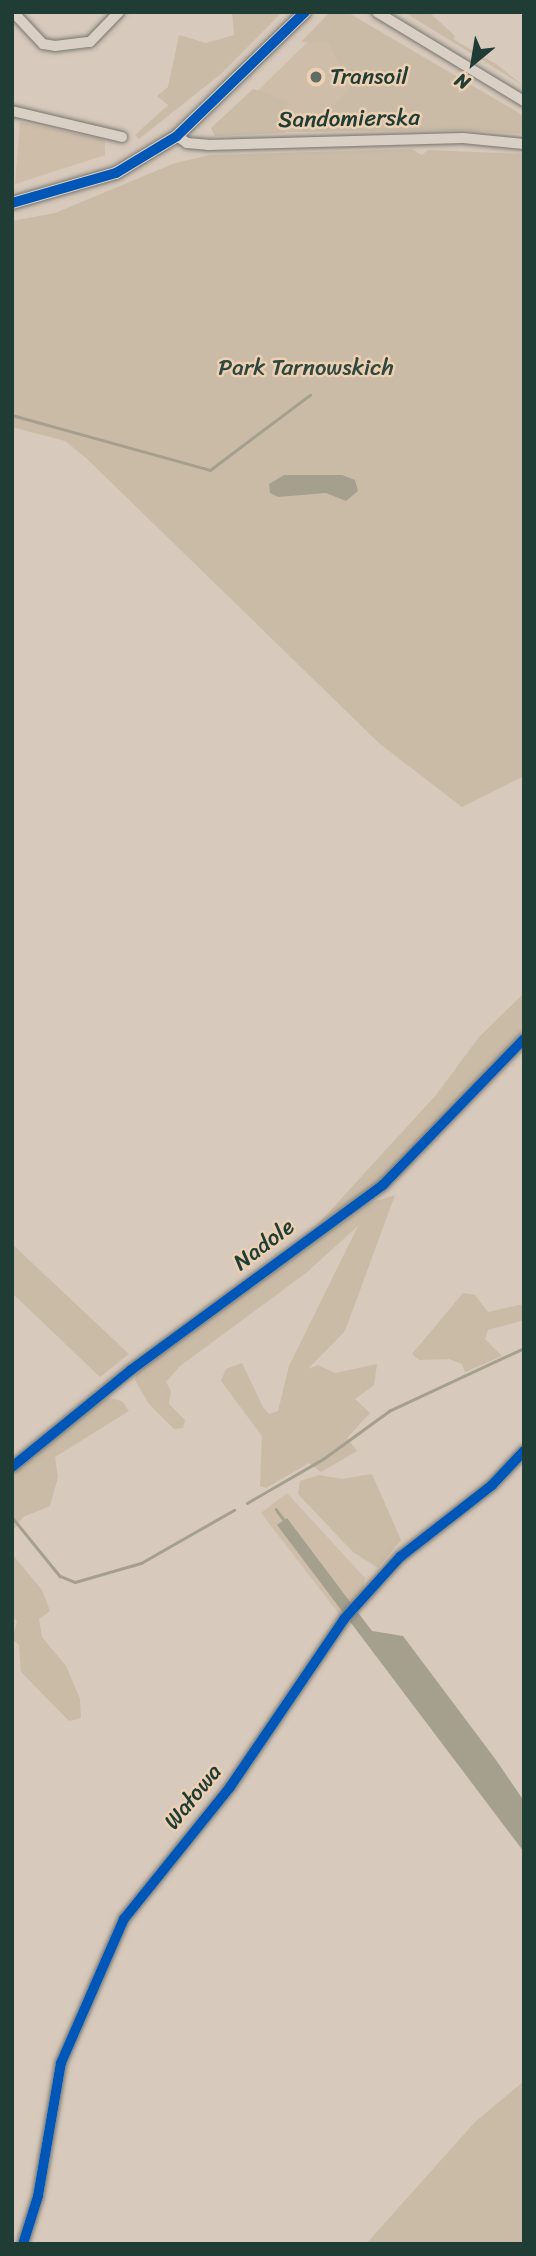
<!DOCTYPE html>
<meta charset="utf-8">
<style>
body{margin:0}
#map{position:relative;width:536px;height:2256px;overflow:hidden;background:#d7c9bb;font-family:Sriracha,sans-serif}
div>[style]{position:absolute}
.built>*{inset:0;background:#cdbda9}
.green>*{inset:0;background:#cabba7}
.water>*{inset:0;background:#a5a08e}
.stream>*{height:2.5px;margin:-1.25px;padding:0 1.25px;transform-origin:1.25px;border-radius:1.25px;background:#a5a08e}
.roads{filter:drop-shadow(0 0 2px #77766f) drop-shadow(0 0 2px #77766f)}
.minor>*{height:10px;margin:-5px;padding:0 5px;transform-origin:5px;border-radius:5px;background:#d9cfc4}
.tertiary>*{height:12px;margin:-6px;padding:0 6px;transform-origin:6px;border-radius:6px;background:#d9cfc4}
.cycleway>*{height:10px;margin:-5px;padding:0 5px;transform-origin:5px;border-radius:5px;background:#0057b8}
.dots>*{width:19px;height:19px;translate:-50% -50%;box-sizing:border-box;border:4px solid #ecd0b3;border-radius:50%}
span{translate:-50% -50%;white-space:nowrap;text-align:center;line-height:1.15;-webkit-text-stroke:5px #ecd0b3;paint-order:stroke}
.poi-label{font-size:23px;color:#1f3d34}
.left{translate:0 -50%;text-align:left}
.street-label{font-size:23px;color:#1f3d34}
.park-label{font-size:23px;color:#2f483e}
.frame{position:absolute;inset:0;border:14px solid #1f3d34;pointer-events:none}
.north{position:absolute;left:438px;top:28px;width:70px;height:70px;-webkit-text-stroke:5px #ecd0b3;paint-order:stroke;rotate:210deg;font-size:19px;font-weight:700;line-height:28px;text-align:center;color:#1f3d34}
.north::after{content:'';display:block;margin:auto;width:24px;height:32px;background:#1f3d34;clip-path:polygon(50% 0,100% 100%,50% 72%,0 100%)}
</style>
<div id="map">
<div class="built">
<i style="clip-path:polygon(331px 19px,362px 88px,334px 132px,224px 132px,222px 126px)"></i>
<i style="clip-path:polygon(20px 122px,105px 140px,105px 155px,15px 184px)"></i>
<i style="clip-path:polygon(287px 1493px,365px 1578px,362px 1595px,340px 1615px,261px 1513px)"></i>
</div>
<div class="green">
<i style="clip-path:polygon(232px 12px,282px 12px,222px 73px,139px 139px,135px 135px,168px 105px,157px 96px,168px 87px,179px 35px,206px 43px,234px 35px)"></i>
<i style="clip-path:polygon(330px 12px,347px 12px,524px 116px,524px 134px,463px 130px,297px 132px,304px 118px,303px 125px,313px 125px,349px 89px,349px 80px,328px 43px,301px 42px)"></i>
<i style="clip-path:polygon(404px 12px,429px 12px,455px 36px,453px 39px,496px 64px,524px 86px)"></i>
<i style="clip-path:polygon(253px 89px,289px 101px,286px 109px,290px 114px,295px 110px,285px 133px,215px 136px,211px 128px)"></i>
<i style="clip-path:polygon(411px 149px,422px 155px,428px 150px,524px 154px,524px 776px,462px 807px,380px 744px,86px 458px,65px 441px,12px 427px,12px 221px,55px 213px,175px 163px,210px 155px)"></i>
<i style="clip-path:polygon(524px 993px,524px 1031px,393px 1171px,318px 1224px,436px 1095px,479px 1037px)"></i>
<i style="clip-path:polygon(395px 1195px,345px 1331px,308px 1369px,318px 1365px,335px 1373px,377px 1364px,374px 1385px,355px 1399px,370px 1413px,347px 1438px,357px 1451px,321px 1472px,309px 1463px,266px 1488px,260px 1486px,262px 1436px,221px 1381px,226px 1369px,242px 1363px,263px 1407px,269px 1414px,278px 1411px,289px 1366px,358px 1226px,306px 1273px,180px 1366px,166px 1382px,171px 1391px,169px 1404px,185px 1420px,183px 1428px,174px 1429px,149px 1404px,135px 1380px,137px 1371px,370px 1203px)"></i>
<i style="clip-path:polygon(12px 1244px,129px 1354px,100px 1377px,12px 1293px)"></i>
<i style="clip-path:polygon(463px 1293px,475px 1295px,488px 1312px,524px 1304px,524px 1320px,488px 1330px,485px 1339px,502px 1356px,465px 1372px,462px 1364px,449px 1359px,419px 1360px,412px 1354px)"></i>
<i style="clip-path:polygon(110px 1398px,122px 1401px,129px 1411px,55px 1457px,58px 1477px,50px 1506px,23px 1517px,12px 1532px,12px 1474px,93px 1405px)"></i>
<i style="clip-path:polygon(372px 1474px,401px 1540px,378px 1568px,353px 1552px,298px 1494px,300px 1481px,319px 1475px,342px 1479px)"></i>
<i style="clip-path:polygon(12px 1554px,42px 1590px,50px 1611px,39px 1619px,42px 1637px,66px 1666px,80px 1699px,81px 1718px,69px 1721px,21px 1672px,19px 1645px,12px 1639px,17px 1621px,12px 1617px)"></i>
<i style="clip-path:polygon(524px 2081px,524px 2244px,366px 2244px,475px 2122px)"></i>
</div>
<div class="water">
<i style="clip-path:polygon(284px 475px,342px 475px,355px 480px,358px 491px,346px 501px,326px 493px,278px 497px,270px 493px,269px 484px)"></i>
<i style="clip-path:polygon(287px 1518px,372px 1631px,403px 1636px,496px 1760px,524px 1801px,524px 1852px,277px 1525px)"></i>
</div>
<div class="stream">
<i style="left:12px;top:415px;width:205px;rotate:15.5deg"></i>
<i style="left:210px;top:470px;width:125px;rotate:-36.9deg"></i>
<i style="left:247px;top:1503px;width:88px;rotate:-30.1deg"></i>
<i style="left:323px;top:1459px;width:82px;rotate:-36deg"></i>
<i style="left:389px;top:1411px;width:149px;rotate:-25deg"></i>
<i style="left:276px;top:1509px;width:14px;rotate:54deg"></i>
<i style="left:12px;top:1517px;width:76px;rotate:50.9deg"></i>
<i style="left:60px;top:1576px;width:16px;rotate:22deg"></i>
<i style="left:75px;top:1582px;width:69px;rotate:-16.1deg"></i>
<i style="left:141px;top:1563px;width:107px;rotate:-29.7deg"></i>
</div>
<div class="roads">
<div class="minor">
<i style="left:13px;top:12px;width:44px;rotate:46.8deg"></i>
<i style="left:43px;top:44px;width:12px;rotate:9deg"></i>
<i style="left:55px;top:46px;width:35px;rotate:-7deg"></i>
<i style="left:90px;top:42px;width:42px;rotate:-46deg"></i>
<i style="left:377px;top:12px;width:172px;rotate:31.2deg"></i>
<i style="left:12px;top:111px;width:113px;rotate:13.3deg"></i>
<i style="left:177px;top:136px;width:12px;rotate:35deg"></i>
<i style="left:187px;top:143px;width:21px;rotate:5deg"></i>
<i style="left:208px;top:145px;width:255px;rotate:-1.6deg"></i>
<i style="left:463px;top:138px;width:61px;rotate:5.6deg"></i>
<i style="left:12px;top:1467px;width:154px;rotate:-39.2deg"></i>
<i style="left:131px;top:1370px;width:313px;rotate:-36.3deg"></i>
<i style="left:383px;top:1185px;width:203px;rotate:-46deg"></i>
<i style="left:23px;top:2244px;width:50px;rotate:-72.6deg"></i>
<i style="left:38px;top:2196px;width:135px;rotate:-80.2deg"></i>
<i style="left:61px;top:2063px;width:157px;rotate:-66.4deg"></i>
<i style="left:124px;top:1919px;width:169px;rotate:-51.2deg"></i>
<i style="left:230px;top:1787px;width:203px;rotate:-55.8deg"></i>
<i style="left:344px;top:1619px;width:84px;rotate:-47.9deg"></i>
<i style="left:400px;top:1557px;width:117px;rotate:-38deg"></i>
<i style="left:492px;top:1485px;width:47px;rotate:-46.7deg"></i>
</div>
<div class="tertiary">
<i style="left:12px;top:203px;width:108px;rotate:-16.1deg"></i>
<i style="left:116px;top:173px;width:71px;rotate:-31.2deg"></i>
<i style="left:177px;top:136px;width:178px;rotate:-44.1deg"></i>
</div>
</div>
<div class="cycleway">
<i style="left:12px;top:203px;width:108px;rotate:-16.1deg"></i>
<i style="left:116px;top:173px;width:71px;rotate:-31.2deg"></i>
<i style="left:177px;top:136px;width:178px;rotate:-44.1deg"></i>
<i style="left:12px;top:1467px;width:154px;rotate:-39.2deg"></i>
<i style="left:131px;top:1370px;width:313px;rotate:-36.3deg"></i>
<i style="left:383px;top:1185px;width:203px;rotate:-46deg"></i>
<i style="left:23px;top:2244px;width:50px;rotate:-72.6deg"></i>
<i style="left:38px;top:2196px;width:135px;rotate:-80.2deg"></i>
<i style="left:61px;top:2063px;width:157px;rotate:-66.4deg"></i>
<i style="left:124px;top:1919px;width:169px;rotate:-51.2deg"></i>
<i style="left:230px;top:1787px;width:203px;rotate:-55.8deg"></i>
<i style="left:344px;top:1619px;width:84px;rotate:-47.9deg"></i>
<i style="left:400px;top:1557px;width:117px;rotate:-38deg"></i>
<i style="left:492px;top:1485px;width:47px;rotate:-46.7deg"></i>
</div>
<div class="dots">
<i style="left:316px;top:77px;background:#5f6e63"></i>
</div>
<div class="poi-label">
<span class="left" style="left:330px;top:77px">Transoil</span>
</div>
<div class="street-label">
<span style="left:349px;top:119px;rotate:-1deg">Sandomierska</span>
<span style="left:264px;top:1245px;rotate:-37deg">Nadole</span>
<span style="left:193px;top:1797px;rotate:-51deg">Wałowa</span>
</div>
<div class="park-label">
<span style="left:306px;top:368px">Park Tarnowskich</span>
</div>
<div class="frame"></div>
<div class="north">N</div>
</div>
